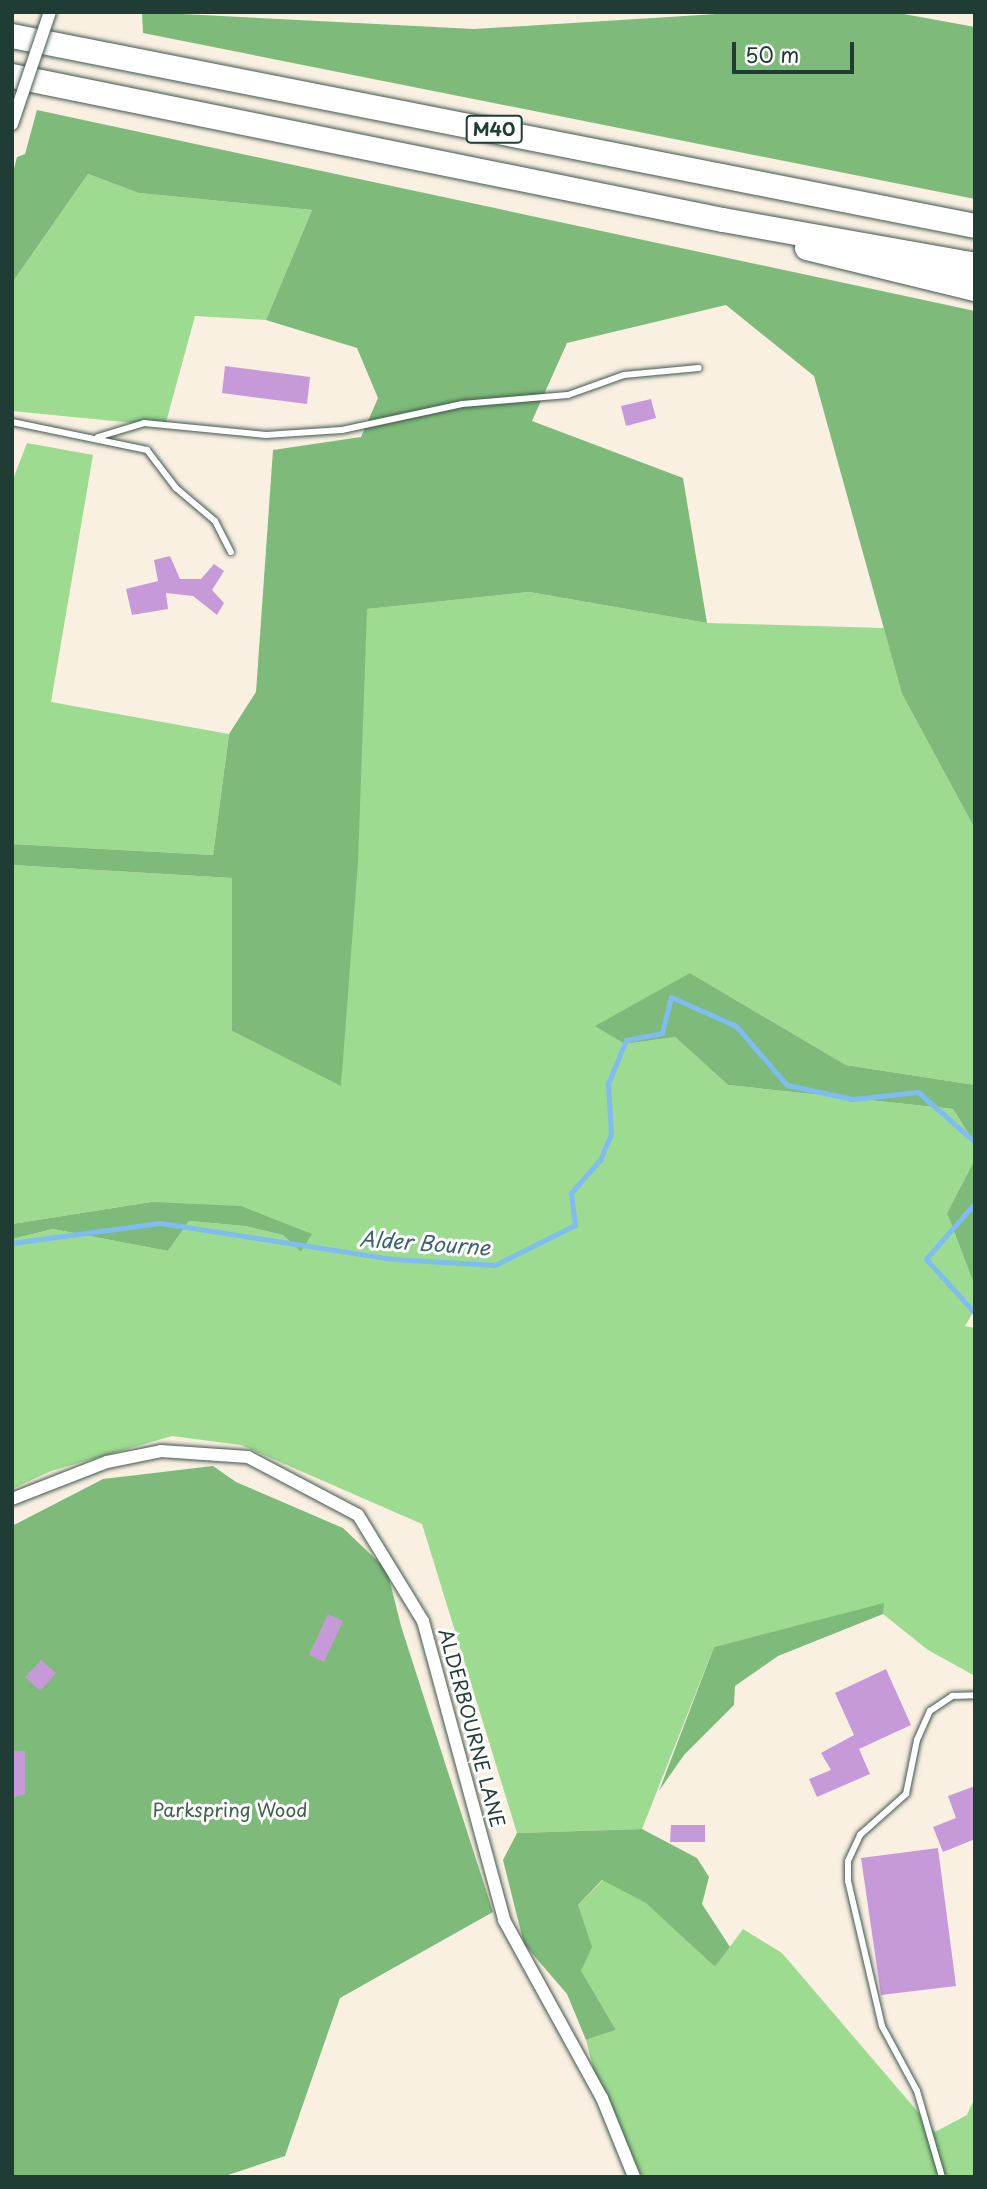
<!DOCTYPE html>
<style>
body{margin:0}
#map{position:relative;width:987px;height:2189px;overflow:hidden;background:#f9f0e2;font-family:"Playpen Sans",sans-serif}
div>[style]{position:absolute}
.green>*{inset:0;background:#9ddb90}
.forest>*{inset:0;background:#7ebb7a}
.stream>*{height:5px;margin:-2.5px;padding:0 2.5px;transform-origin:2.5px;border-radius:2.5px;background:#7ebcf1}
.building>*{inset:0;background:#c69ad8}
.roads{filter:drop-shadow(0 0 2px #40584e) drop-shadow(0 0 2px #40584e)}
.service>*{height:6px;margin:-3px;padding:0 3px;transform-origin:3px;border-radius:3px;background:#fff}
.minor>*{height:12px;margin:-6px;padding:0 6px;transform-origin:6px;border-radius:6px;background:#fff}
.motorway>*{height:24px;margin:-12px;padding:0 12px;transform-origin:12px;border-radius:12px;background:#fff}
.bridges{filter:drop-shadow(0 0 2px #40584e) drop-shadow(0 0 2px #40584e)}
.minor-bridge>*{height:12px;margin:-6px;padding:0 6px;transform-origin:6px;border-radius:6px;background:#fff}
span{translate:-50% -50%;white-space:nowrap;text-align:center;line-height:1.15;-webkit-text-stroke:6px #fff;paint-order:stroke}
.shield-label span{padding:2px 5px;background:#fff;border:2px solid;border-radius:5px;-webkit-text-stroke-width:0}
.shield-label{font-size:18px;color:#1f3d34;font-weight:700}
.street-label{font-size:19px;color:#1f3d34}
.park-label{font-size:19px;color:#3e644b}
.water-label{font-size:21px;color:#3c636d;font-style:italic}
.frame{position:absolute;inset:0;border:14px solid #1f3d34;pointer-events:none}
.scale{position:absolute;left:732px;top:42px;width:122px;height:32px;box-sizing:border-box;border:4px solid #1f3d34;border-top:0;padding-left:9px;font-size:21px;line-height:24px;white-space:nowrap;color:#1f3d34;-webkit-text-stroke:5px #fff;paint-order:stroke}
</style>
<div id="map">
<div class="green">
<i style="clip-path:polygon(88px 174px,139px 193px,312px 210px,266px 320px,195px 316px,165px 426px,12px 411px,12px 283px)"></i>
<i style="clip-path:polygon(27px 443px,93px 455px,51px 702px,229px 734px,213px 855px,12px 844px,12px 482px)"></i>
<i style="clip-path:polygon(529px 592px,707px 623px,884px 628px,902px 694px,975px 829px,975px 1085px,846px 1065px,690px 973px,625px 1044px,675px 1037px,728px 1085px,953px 1109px,975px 1144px,975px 1159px,947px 1213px,975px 1287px,975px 1309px,965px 1326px,975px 1328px,975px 1676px,928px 1650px,883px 1614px,883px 1604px,714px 1647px,642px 1829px,517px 1833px,422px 1524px,241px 1445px,172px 1436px,51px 1471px,12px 1489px,12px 1239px,53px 1229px,168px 1251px,189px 1221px,245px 1226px,283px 1235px,301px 1252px,311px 1235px,151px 1202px,12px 1224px,12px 865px,232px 878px,232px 1031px,341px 1085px,366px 609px)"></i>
<i style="clip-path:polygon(603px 1880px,646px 1902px,715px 1967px,743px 1929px,782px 1953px,935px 2132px,967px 2115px,975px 2097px,975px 2177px,642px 2177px,596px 2079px,586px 2040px,616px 2030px,580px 1971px,578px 1905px)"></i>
</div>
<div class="forest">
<i style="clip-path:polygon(142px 12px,474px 29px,749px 12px,893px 12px,975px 27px,975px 199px,143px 33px)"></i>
<i style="clip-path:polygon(37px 110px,975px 311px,975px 829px,902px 694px,814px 376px,726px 305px,567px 343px,532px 421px,683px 478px,707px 623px,529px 592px,367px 609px,358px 862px,341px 1086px,232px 1031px,232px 878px,12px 865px,12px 844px,213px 855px,229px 734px,256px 692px,273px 450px,361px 437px,378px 398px,357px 348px,266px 320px,312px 210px,139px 193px,88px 174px,12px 283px,12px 176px,17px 157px,25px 154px)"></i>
<i style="clip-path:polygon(690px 973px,846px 1065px,975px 1085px,975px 1144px,953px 1109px,728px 1085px,675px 1037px,625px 1044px,595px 1026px)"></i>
<i style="clip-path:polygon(975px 1159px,975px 1287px,947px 1213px)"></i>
<i style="clip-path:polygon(151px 1202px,241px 1206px,312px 1234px,301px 1252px,283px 1235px,245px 1226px,189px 1221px,168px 1251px,53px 1229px,12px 1239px,12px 1224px)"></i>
<i style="clip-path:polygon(213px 1466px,236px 1482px,343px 1528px,387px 1570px,401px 1626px,493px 1912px,340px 1998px,285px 2156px,222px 2177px,12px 2177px,12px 1526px,103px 1479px)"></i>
<i style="clip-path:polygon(884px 1603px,883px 1614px,778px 1656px,735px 1686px,734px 1705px,684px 1755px,659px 1791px,714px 1647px)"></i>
<i style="clip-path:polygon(642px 1829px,697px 1858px,709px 1877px,702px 1904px,730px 1947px,715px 1967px,646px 1903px,602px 1880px,578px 1905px,592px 1947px,581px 1971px,616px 2030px,586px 2040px,567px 1994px,524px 1944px,503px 1860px,517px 1833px)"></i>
</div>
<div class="stream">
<i style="left:975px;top:1203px;width:74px;rotate:131.2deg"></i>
<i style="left:926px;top:1259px;width:73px;rotate:47.8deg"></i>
<i style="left:12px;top:1243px;width:149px;rotate:-7.7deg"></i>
<i style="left:160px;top:1223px;width:236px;rotate:8.8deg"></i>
<i style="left:393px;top:1259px;width:102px;rotate:3.4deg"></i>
<i style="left:495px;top:1265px;width:89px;rotate:-26.6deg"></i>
<i style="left:575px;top:1225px;width:32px;rotate:-97deg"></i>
<i style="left:571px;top:1193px;width:44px;rotate:-48.7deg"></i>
<i style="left:600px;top:1160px;width:28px;rotate:-67deg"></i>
<i style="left:611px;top:1134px;width:50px;rotate:-93.4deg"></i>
<i style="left:608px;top:1084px;width:48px;rotate:-67.8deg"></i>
<i style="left:626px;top:1040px;width:37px;rotate:-11deg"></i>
<i style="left:662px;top:1033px;width:37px;rotate:-76deg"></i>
<i style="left:671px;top:997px;width:71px;rotate:24deg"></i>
<i style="left:736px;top:1026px;width:78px;rotate:49.2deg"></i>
<i style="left:787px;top:1085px;width:67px;rotate:12deg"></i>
<i style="left:853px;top:1099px;width:65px;rotate:-6.1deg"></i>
<i style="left:918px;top:1092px;width:76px;rotate:41.3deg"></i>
</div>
<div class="building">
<i style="clip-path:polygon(225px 366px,310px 377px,307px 404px,222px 393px)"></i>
<i style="clip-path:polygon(651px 399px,656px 418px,626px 426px,621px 406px)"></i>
<i style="clip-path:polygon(170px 556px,180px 579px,201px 579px,214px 564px,224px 571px,212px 590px,224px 603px,217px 615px,193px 596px,166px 593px,168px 609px,132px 615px,126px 589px,158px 581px,154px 560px)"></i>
<i style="clip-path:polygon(328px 1614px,343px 1621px,324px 1662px,309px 1655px)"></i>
<i style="clip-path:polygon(41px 1660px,56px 1673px,40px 1691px,25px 1677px)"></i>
<i style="clip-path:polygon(886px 1669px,911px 1725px,859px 1749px,870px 1774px,817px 1797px,809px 1779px,831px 1770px,821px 1753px,854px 1735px,835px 1693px)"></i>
<i style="clip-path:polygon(12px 1751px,25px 1751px,25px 1794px,12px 1798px)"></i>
<i style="clip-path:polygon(975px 1786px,975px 1839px,943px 1852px,933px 1827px,956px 1818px,948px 1796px)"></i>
<i style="clip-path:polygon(671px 1825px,705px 1825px,705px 1842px,670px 1842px)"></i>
<i style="clip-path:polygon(938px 1848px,956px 1986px,881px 1995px,861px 1858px)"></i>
</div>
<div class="roads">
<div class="service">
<i style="left:12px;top:422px;width:138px;rotate:11.7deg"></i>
<i style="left:147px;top:450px;width:48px;rotate:52.7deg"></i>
<i style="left:176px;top:488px;width:51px;rotate:40.2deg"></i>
<i style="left:215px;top:521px;width:35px;rotate:63deg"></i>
<i style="left:98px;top:437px;width:48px;rotate:-16.9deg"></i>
<i style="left:144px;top:423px;width:123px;rotate:5.6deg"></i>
<i style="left:266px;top:435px;width:76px;rotate:-3.8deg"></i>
<i style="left:342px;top:430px;width:123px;rotate:-12.2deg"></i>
<i style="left:462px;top:404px;width:106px;rotate:-4.9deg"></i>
<i style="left:568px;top:395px;width:59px;rotate:-19.7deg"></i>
<i style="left:624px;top:375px;width:75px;rotate:-5.3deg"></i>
<i style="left:942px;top:2177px;width:90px;rotate:-106.2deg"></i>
<i style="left:917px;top:2091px;width:74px;rotate:-118.3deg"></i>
<i style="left:882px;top:2026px;width:149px;rotate:-103.2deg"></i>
<i style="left:848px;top:1881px;width:20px;rotate:-90deg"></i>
<i style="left:848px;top:1861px;width:29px;rotate:-65deg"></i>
<i style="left:860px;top:1835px;width:62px;rotate:-41.7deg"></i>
<i style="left:906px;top:1794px;width:55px;rotate:-78.5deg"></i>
<i style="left:917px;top:1740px;width:32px;rotate:-66deg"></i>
<i style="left:930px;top:1711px;width:27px;rotate:-34deg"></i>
<i style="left:952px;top:1696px;width:23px;rotate:-2deg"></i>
</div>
<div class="minor">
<i style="left:12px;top:1499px;width:102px;rotate:-21.3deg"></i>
<i style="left:107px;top:1462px;width:55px;rotate:-11.5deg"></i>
<i style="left:161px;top:1451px;width:87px;rotate:3.9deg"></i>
<i style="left:248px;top:1457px;width:124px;rotate:27.8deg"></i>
<i style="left:358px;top:1515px;width:124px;rotate:58.5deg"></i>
<i style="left:423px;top:1621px;width:310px;rotate:74.8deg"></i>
<i style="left:504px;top:1920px;width:203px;rotate:61.2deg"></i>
<i style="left:602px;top:2098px;width:85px;rotate:67.9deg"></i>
</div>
<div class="motorway">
<i style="left:12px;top:36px;width:982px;rotate:11.16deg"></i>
<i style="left:12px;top:76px;width:725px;rotate:11.45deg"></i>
<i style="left:723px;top:220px;width:256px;rotate:10.1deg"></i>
<i style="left:807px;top:248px;width:173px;rotate:13.7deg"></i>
</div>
</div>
<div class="bridges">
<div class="minor-bridge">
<i style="left:12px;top:124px;width:118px;rotate:-71.3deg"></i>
</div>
</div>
<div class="shield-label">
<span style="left:494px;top:129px">M40</span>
</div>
<div class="street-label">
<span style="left:472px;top:1728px;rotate:75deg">ALDERBOURNE LANE</span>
</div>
<div class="park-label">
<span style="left:230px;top:1810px">Parkspring Wood</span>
</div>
<div class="water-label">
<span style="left:425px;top:1242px;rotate:4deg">Alder Bourne</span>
</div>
<div class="frame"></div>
<div class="scale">50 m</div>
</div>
